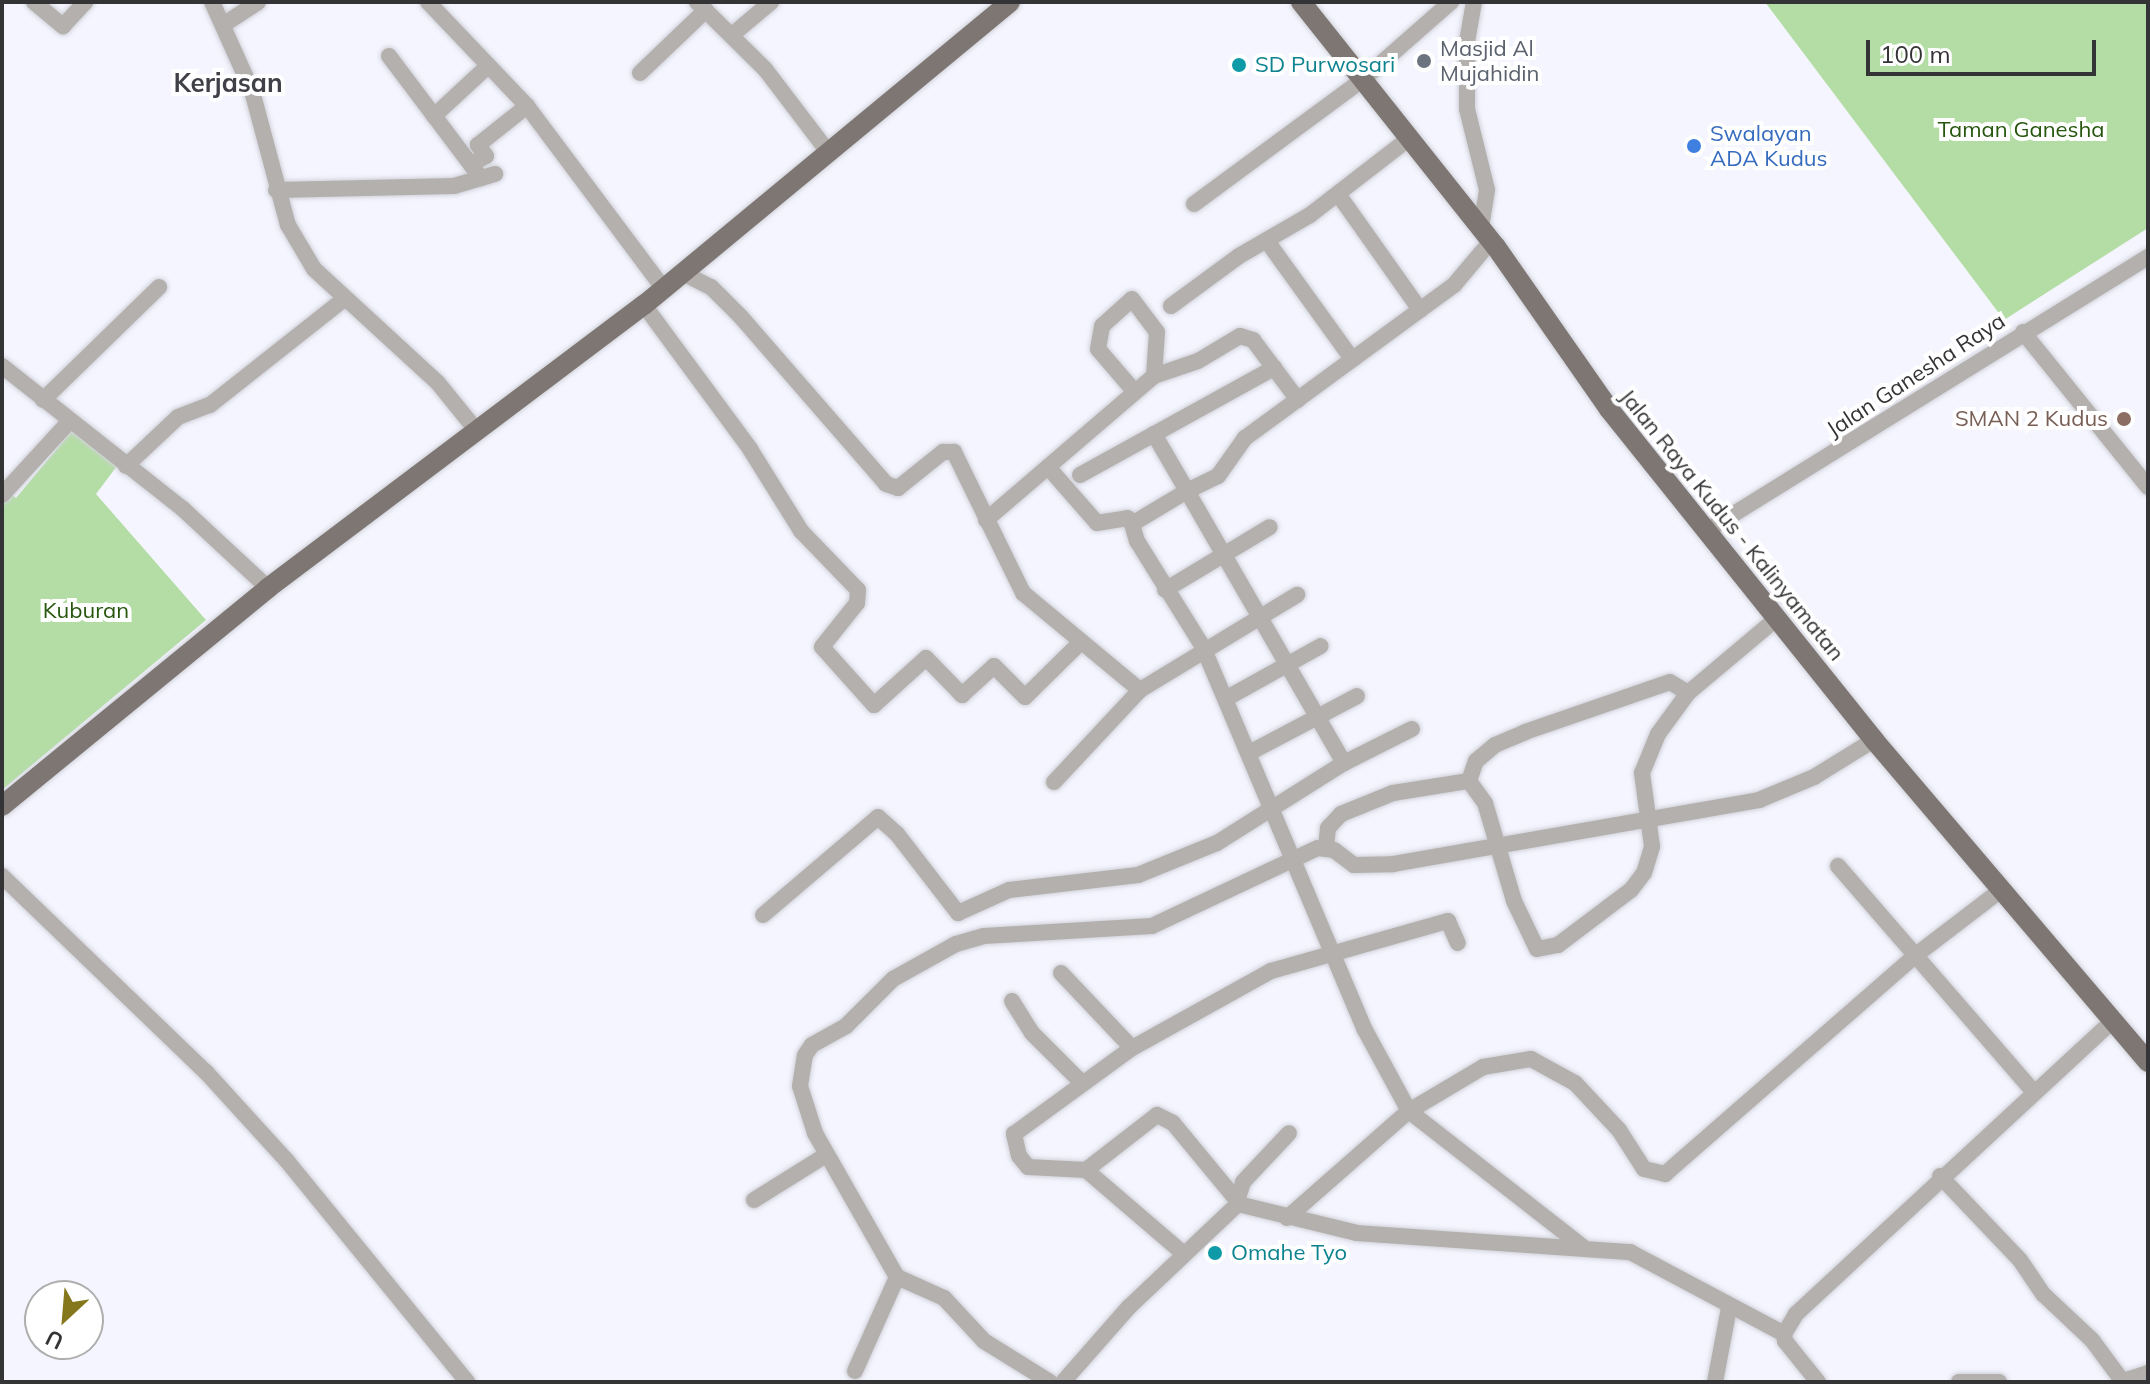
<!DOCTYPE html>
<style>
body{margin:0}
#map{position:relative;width:2150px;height:1384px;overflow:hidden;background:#f4f5fe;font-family:Mulish,sans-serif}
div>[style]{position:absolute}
.green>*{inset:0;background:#b4dda5}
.roads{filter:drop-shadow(0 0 2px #d1d2da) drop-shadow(0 0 2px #d1d2da)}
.minor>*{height:16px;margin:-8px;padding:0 8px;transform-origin:8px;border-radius:8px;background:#b4b0ae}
.major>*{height:20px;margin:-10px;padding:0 10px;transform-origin:10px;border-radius:10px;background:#7d7672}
.dots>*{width:22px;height:22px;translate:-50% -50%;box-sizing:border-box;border:4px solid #fff;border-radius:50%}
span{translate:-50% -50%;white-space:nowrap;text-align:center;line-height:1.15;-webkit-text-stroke:8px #fff;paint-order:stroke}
.worship-label{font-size:22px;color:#5b616d}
.left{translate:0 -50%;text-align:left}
.culture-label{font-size:22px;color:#0d838f}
.park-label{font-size:22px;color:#27560e}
.shop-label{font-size:22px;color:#366cbe}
.street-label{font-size:22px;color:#343437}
.education-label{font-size:22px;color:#785e54}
.right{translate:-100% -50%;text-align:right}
.quarter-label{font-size:26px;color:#404148;font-weight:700}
.frame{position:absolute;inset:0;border:4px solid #343437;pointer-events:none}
.north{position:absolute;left:24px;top:1280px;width:80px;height:80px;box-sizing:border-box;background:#fff;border:2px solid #aeaeaf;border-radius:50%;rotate:206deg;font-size:22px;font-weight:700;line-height:32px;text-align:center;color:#343437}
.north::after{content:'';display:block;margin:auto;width:28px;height:36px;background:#85771b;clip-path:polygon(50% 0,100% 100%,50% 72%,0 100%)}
.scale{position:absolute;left:1866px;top:40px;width:230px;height:36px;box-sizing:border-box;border:4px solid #343437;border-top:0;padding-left:10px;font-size:24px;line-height:28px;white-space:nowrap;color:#343437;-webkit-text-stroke:6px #fff;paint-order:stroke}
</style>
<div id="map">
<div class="green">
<i style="clip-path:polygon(1765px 2px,2148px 2px,2148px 228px,2004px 320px)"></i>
<i style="clip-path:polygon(75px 427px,120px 462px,96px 494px,206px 620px,2px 790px,2px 486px,16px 498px)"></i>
</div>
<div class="roads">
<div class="minor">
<i style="left:34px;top:2px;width:38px;rotate:40deg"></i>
<i style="left:63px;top:26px;width:33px;rotate:-47deg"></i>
<i style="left:212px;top:2px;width:98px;rotate:65.8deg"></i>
<i style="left:252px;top:91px;width:139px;rotate:75deg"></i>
<i style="left:288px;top:225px;width:51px;rotate:59.4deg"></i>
<i style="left:314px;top:269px;width:168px;rotate:42.6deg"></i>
<i style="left:438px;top:383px;width:60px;rotate:51deg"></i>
<i style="left:428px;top:2px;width:144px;rotate:46.4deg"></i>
<i style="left:527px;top:106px;width:229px;rotate:53.2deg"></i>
<i style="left:697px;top:2px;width:95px;rotate:44.6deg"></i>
<i style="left:765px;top:69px;width:106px;rotate:52.7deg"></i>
<i style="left:1474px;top:2px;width:39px;rotate:100deg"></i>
<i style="left:1467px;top:40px;width:69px;rotate:90deg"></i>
<i style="left:1467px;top:109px;width:83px;rotate:76.1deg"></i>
<i style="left:1487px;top:190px;width:39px;rotate:99deg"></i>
<i style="left:226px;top:23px;width:38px;rotate:-33deg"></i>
<i style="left:732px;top:35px;width:51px;rotate:-40.2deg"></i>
<i style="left:389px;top:56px;width:153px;rotate:53deg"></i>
<i style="left:640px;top:73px;width:91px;rotate:-43.7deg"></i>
<i style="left:434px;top:116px;width:74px;rotate:-42.8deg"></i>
<i style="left:471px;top:164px;width:17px;rotate:-28deg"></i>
<i style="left:486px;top:156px;width:14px;rotate:-126deg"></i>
<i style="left:478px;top:145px;width:63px;rotate:-38.5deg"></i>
<i style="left:276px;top:190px;width:178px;rotate:-1.3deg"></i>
<i style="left:454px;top:186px;width:43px;rotate:-16.3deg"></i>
<i style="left:1338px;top:194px;width:142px;rotate:54.7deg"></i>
<i style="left:1194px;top:204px;width:207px;rotate:-36.4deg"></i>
<i style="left:1361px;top:81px;width:120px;rotate:-41.3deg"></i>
<i style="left:1267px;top:241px;width:145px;rotate:54.2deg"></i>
<i style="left:683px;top:273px;width:31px;rotate:27deg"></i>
<i style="left:711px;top:287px;width:42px;rotate:45deg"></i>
<i style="left:741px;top:317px;width:221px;rotate:49deg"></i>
<i style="left:886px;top:484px;width:13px;rotate:18deg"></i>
<i style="left:898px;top:488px;width:58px;rotate:-38.7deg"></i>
<i style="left:943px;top:452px;width:11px"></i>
<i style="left:954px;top:452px;width:157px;rotate:63.9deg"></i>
<i style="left:1023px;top:593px;width:152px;rotate:39.7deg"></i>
<i style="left:1140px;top:690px;width:184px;rotate:-31.2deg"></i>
<i style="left:644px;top:305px;width:179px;rotate:53.6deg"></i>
<i style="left:750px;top:449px;width:97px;rotate:58.1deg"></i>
<i style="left:801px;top:531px;width:82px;rotate:46deg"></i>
<i style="left:858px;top:590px;width:13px;rotate:94deg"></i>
<i style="left:857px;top:603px;width:56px;rotate:128.5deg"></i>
<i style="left:822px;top:647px;width:78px;rotate:48.1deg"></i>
<i style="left:874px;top:705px;width:70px;rotate:-42.1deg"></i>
<i style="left:926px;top:658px;width:52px;rotate:45.8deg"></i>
<i style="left:962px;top:695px;width:43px;rotate:-42.2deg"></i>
<i style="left:994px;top:666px;width:44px;rotate:45deg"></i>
<i style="left:1025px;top:697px;width:78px;rotate:-44.5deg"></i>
<i style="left:1171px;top:306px;width:84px;rotate:-36.3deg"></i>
<i style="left:1239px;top:256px;width:82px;rotate:-30deg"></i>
<i style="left:1310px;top:215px;width:123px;rotate:-37.7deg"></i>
<i style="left:2023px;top:332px;width:199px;rotate:51.1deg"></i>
<i style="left:2px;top:366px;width:231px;rotate:38.3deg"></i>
<i style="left:183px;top:509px;width:116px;rotate:42.9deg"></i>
<i style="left:1134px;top:391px;width:55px;rotate:-130.6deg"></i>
<i style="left:1098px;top:349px;width:23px;rotate:-80deg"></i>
<i style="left:1102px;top:326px;width:40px;rotate:-42deg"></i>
<i style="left:1132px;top:299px;width:41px;rotate:52.9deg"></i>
<i style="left:1157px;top:332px;width:44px;rotate:93.9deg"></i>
<i style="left:43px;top:400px;width:162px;rotate:-44.2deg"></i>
<i style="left:1154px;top:434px;width:66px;rotate:59.9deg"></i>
<i style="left:1187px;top:491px;width:64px;rotate:149deg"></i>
<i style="left:1132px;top:524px;width:18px;rotate:74deg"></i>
<i style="left:1137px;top:541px;width:125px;rotate:58.1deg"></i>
<i style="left:1203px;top:647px;width:416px;rotate:67.1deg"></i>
<i style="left:1365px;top:1030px;width:92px;rotate:61.5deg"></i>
<i style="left:1409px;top:1111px;width:221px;rotate:38deg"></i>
<i style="left:126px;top:466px;width:71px;rotate:-43.3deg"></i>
<i style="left:178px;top:417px;width:34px;rotate:-21deg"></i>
<i style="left:210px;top:405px;width:171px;rotate:-38.3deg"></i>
<i style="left:1048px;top:467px;width:74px;rotate:48.8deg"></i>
<i style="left:1097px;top:523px;width:31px;rotate:-9deg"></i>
<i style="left:1128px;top:518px;width:7px;rotate:56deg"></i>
<i style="left:1080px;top:475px;width:222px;rotate:-28.9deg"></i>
<i style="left:2px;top:495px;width:99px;rotate:-47.5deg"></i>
<i style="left:986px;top:520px;width:221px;rotate:-40.6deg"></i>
<i style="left:1154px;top:376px;width:46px;rotate:-18.8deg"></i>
<i style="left:1198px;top:361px;width:49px;rotate:-30.8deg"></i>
<i style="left:1240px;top:336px;width:14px;rotate:17deg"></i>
<i style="left:1253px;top:340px;width:75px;rotate:53.1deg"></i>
<i style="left:1708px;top:530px;width:518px;rotate:-31.82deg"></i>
<i style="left:1165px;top:590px;width:122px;rotate:-31deg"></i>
<i style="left:1227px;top:698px;width:107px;rotate:-29deg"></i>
<i style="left:1249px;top:753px;width:122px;rotate:-27.8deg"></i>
<i style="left:1344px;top:763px;width:314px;rotate:-120deg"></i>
<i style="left:1187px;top:491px;width:34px;rotate:-26deg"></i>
<i style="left:1218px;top:476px;width:47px;rotate:-54.6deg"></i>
<i style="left:1245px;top:438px;width:259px;rotate:-36.2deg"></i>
<i style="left:1454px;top:285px;width:57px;rotate:-49.9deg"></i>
<i style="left:1469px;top:781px;width:21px;rotate:-71deg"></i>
<i style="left:1476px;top:761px;width:25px;rotate:-40deg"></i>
<i style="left:1495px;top:745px;width:33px;rotate:-23deg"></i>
<i style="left:1525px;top:732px;width:153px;rotate:-19deg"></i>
<i style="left:1670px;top:682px;width:21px;rotate:31deg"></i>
<i style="left:1054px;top:782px;width:126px;rotate:-46.9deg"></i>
<i style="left:1326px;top:847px;width:19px;rotate:-84deg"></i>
<i style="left:1328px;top:828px;width:19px;rotate:-47deg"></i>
<i style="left:1341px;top:814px;width:56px;rotate:-22deg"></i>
<i style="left:1393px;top:793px;width:77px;rotate:-9deg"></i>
<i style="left:1469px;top:781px;width:27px;rotate:54deg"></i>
<i style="left:1485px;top:803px;width:102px;rotate:73.5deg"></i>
<i style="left:1514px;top:901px;width:53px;rotate:64.4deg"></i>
<i style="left:1537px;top:949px;width:21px;rotate:-11deg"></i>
<i style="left:1558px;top:945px;width:91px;rotate:-37deg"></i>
<i style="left:1631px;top:890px;width:21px;rotate:-53deg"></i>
<i style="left:1644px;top:873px;width:28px;rotate:-73deg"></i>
<i style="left:1652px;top:846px;width:74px;rotate:-97.8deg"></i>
<i style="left:1642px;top:773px;width:42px;rotate:-67.7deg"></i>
<i style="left:1658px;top:734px;width:51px;rotate:-53.8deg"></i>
<i style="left:1688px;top:693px;width:116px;rotate:-40.1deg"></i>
<i style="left:1838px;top:866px;width:298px;rotate:49.1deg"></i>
<i style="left:2px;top:876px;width:283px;rotate:43.9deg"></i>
<i style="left:206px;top:1072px;width:120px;rotate:47.7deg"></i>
<i style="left:287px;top:1161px;width:285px;rotate:50.8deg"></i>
<i style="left:763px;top:915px;width:151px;rotate:-40.4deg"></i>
<i style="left:878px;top:817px;width:25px;rotate:42deg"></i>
<i style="left:897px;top:834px;width:100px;rotate:52.3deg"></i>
<i style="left:958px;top:913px;width:56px;rotate:-24.3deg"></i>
<i style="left:1009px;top:890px;width:130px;rotate:-6.6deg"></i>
<i style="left:1138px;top:875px;width:85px;rotate:-22.1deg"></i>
<i style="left:1217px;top:843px;width:150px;rotate:-32.2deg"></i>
<i style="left:1344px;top:763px;width:76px;rotate:-26.6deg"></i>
<i style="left:1061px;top:973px;width:103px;rotate:46.6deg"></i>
<i style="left:1012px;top:1001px;width:38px;rotate:58deg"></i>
<i style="left:1032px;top:1033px;width:71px;rotate:45deg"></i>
<i style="left:1086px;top:1170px;width:129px;rotate:40.6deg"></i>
<i style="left:1940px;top:1176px;width:116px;rotate:46.4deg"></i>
<i style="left:2020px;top:1260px;width:41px;rotate:55.9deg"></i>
<i style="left:2043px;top:1294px;width:67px;rotate:43.2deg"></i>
<i style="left:2092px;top:1340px;width:52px;rotate:53.6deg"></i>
<i style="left:1235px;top:1198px;width:97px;rotate:-129.6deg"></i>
<i style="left:1173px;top:1123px;width:18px;rotate:-153deg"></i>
<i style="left:1157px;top:1115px;width:90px;rotate:142.2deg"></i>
<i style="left:1086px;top:1170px;width:58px;rotate:-177deg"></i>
<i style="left:1028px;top:1167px;width:14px;rotate:-129deg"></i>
<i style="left:1019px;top:1156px;width:23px;rotate:-103deg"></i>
<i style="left:1014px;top:1134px;width:146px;rotate:-36.1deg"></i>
<i style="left:1132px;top:1048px;width:159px;rotate:-29deg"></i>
<i style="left:1271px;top:971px;width:184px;rotate:-15.8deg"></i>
<i style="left:1448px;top:921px;width:24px;rotate:66deg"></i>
<i style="left:754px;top:1200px;width:85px;rotate:-32deg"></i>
<i style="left:1236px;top:1204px;width:23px;rotate:-72deg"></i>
<i style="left:1243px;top:1182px;width:67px;rotate:-46.8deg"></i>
<i style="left:1287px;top:1218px;width:162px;rotate:-41.3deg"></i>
<i style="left:1409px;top:1111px;width:86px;rotate:-30.7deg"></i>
<i style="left:1483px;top:1067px;width:49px;rotate:-9.5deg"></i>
<i style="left:1531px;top:1059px;width:50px;rotate:28.6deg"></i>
<i style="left:1575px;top:1083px;width:64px;rotate:46.9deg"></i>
<i style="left:1619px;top:1130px;width:46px;rotate:57.3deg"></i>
<i style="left:1644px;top:1169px;width:22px;rotate:13deg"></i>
<i style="left:1665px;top:1174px;width:333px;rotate:-41.1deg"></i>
<i style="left:1916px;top:955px;width:107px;rotate:-37.4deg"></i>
<i style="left:855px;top:1371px;width:103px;rotate:-65.9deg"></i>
<i style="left:1050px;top:1382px;width:78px;rotate:-148.2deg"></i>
<i style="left:984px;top:1341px;width:59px;rotate:-132.9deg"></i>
<i style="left:944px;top:1298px;width:51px;rotate:-155.9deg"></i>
<i style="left:897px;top:1277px;width:166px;rotate:-119.7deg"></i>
<i style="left:815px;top:1133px;width:49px;rotate:-107.7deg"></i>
<i style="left:800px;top:1086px;width:31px;rotate:-81deg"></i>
<i style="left:805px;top:1055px;width:12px;rotate:-55deg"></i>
<i style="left:812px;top:1045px;width:39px;rotate:-29deg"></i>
<i style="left:846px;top:1026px;width:66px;rotate:-45deg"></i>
<i style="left:893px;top:979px;width:72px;rotate:-29.1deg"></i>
<i style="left:956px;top:944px;width:29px;rotate:-16deg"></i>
<i style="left:984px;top:936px;width:168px;rotate:-3.4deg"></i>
<i style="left:1152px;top:926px;width:183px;rotate:-25.2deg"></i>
<i style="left:1318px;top:848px;width:16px;rotate:7deg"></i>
<i style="left:1334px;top:850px;width:25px;rotate:37deg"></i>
<i style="left:1354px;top:865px;width:39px;rotate:-1deg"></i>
<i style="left:1393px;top:864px;width:372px;rotate:-9.9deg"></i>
<i style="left:1759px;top:800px;width:60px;rotate:-22.7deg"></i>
<i style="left:1814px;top:777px;width:70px;rotate:-31.7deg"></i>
<i style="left:1063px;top:1382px;width:100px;rotate:-48.7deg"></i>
<i style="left:1129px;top:1307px;width:150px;rotate:-43.4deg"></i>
<i style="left:1238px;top:1204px;width:122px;rotate:13.7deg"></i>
<i style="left:1357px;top:1233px;width:274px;rotate:4deg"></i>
<i style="left:1630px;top:1252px;width:174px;rotate:28deg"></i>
<i style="left:1715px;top:1382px;width:75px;rotate:-79.3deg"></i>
<i style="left:1818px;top:1382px;width:53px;rotate:-128.8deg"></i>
<i style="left:1785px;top:1341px;width:7px;rotate:-98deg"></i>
<i style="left:1784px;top:1334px;width:23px;rotate:-59deg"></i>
<i style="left:1796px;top:1314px;width:432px;rotate:-42.8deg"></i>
<i style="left:1959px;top:1382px;width:40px"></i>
<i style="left:2120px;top:1382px;width:29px;rotate:-18deg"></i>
</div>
<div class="major">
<i style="left:1301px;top:2px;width:313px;rotate:51.5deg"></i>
<i style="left:1496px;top:247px;width:198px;rotate:55.1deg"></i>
<i style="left:1609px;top:409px;width:424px;rotate:51.3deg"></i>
<i style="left:1874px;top:740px;width:423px;rotate:49.6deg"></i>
<i style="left:2px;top:806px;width:344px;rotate:-39.3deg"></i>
<i style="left:268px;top:588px;width:471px;rotate:-37deg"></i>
<i style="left:644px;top:305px;width:475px;rotate:-39.6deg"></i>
</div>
</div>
<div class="dots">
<i style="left:1424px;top:61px;background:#6b7280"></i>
<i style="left:1239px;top:65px;background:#0f9aa8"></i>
<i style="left:1694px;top:146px;background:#3f7fe0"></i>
<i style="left:2124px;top:419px;background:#8d6e63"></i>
<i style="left:1215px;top:1253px;background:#0f9aa8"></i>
</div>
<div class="worship-label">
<span class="left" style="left:1440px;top:61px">Masjid Al<br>Mujahidin</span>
</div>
<div class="culture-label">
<span class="left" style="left:1255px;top:65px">SD Purwosari</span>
<span class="left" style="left:1231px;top:1253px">Omahe Tyo</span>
</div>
<div class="park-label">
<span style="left:2021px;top:130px">Taman Ganesha</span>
<span style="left:86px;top:611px">Kuburan</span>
</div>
<div class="shop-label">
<span class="left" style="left:1710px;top:146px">Swalayan<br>ADA Kudus</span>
</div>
<div class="street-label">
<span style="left:1916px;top:375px;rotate:-33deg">Jalan Ganesha Raya</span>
<span style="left:1732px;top:525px;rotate:51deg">Jalan Raya Kudus - Kalinyamatan</span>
</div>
<div class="education-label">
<span class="right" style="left:2108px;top:419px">SMAN 2 Kudus</span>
</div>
<div class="quarter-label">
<span style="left:228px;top:83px">Kerjasan</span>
</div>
<div class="frame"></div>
<div class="north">U</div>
<div class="scale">100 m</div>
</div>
